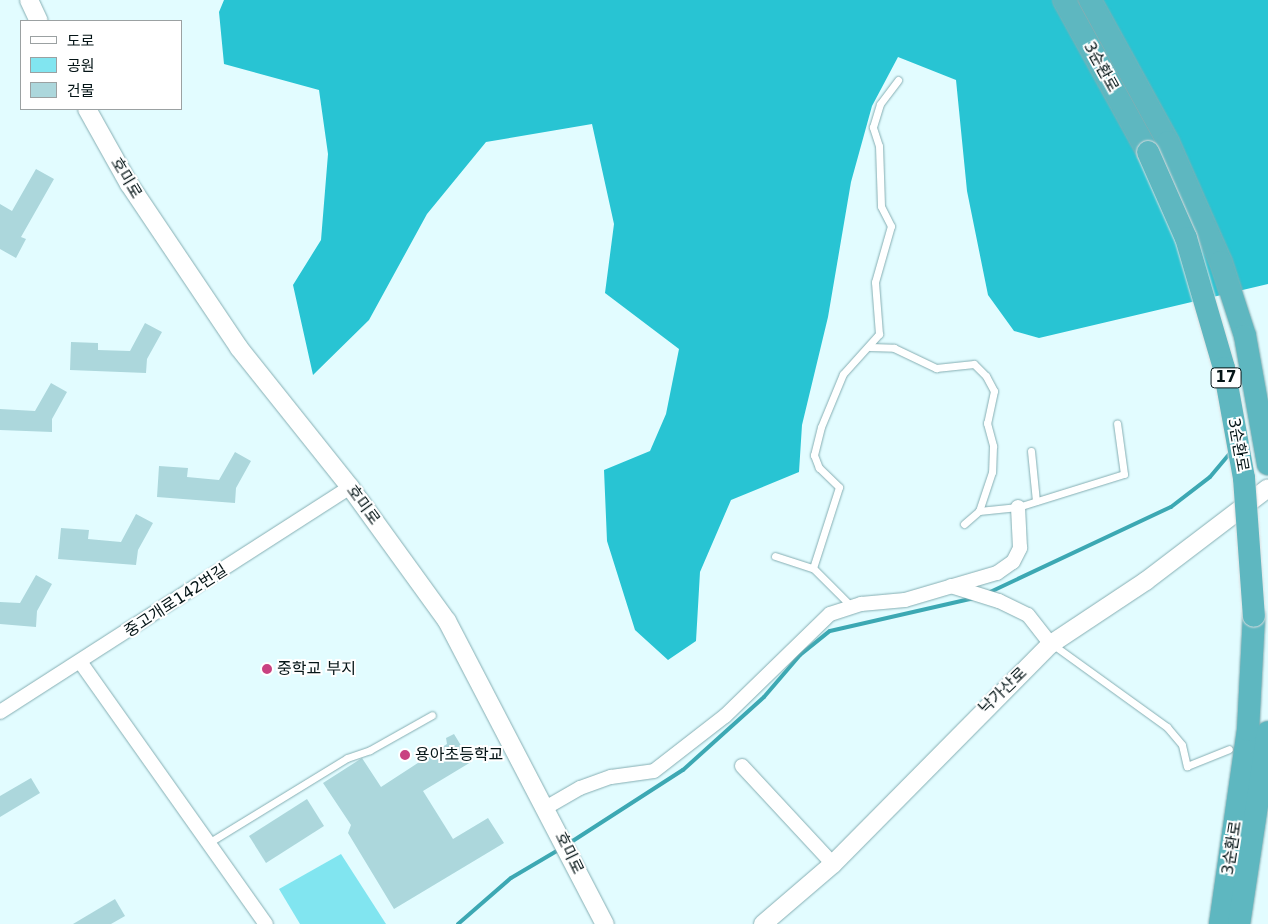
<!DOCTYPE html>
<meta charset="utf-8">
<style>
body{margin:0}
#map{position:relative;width:1268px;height:924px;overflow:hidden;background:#e2fcff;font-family:"DejaVu Sans","Noto Sans KR",sans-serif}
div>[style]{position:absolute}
.green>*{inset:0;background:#81e5f0}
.forest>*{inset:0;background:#28c4d3}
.stream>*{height:4px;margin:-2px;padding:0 2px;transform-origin:2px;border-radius:2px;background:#3ca8b3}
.building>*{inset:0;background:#acd7dc}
.roads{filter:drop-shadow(0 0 1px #85aeb3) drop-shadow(0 0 1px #85aeb3)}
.service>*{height:7px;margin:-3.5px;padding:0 3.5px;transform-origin:3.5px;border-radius:3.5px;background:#fff}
.minor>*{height:14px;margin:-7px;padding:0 7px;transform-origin:7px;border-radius:7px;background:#fff}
.tertiary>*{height:18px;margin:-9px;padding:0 9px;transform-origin:9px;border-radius:9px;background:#fff}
.trunk>*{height:22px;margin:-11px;padding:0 11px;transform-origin:11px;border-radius:11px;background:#5eb7c0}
.bridges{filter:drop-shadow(0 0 1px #dcdedf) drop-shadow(0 0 1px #dcdedf)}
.trunk-bridge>*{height:22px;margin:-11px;padding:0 11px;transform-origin:11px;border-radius:11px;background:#5eb7c0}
.dots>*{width:14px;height:14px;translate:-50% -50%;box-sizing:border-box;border:2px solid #fff;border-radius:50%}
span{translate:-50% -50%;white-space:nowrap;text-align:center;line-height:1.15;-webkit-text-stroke:4px #fff;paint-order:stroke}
.shield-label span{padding:1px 4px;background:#fff;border:1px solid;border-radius:4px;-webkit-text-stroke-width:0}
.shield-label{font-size:15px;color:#051517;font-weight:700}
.street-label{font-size:16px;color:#051517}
.poi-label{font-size:16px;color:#051517}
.left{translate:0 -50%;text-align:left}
.legend{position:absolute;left:20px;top:20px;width:162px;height:90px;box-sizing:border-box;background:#fff;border:1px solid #9ba1a2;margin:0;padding:6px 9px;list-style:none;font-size:15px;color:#051517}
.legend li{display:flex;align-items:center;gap:10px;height:25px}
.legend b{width:25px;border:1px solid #9ba1a2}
</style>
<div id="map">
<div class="green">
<i style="clip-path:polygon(341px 854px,386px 924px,300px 924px,279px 889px)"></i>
</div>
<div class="forest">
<i style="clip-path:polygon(224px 0,1268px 0,1268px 284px,1039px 338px,1014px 331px,988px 295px,967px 191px,956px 80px,898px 57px,872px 106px,851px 182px,828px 317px,802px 425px,799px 472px,731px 500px,700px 572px,696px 641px,668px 660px,635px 630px,607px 541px,604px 470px,650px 451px,666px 414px,679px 349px,605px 293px,614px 224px,592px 124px,486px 142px,427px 214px,369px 320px,313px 375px,293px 285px,321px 240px,328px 154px,319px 90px,224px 64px,219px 12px)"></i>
</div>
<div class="stream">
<i style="left:988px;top:593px;width:202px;rotate:-25.2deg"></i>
<i style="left:1171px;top:507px;width:49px;rotate:-37.6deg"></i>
<i style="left:1210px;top:477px;width:31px;rotate:-50deg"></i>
<i style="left:568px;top:844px;width:137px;rotate:-32.8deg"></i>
<i style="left:683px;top:770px;width:109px;rotate:-42deg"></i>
<i style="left:764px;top:697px;width:55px;rotate:-49.4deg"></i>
<i style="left:800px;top:655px;width:38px;rotate:-39deg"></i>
<i style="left:830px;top:631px;width:148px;rotate:-12.9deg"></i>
<i style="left:458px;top:924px;width:70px;rotate:-41deg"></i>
<i style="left:511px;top:878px;width:57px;rotate:-30.6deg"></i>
</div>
<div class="building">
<i style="clip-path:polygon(36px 169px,54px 179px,21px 237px,26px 239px,16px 258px,0 249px,0 204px,12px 211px)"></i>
<i style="clip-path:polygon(145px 323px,162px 332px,147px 359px,146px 373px,70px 370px,71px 342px,98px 343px,98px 350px,130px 351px)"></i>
<i style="clip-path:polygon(51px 383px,67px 392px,52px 419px,52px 432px,0 430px,0 409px,35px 411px)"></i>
<i style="clip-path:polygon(235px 452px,251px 461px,236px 488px,235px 503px,157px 497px,159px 466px,188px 468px,187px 477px,219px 480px)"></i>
<i style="clip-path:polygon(136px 514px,153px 523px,138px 550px,136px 565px,58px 559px,61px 528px,89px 530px,88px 539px,121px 542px)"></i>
<i style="clip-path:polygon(36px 575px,52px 584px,37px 611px,36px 627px,0 624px,0 602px,20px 603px)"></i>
<i style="clip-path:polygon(454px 734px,471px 762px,423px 791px,453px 839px,488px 818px,504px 843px,394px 909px,348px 833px,351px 825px,323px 783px,362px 758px,381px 787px,447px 744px,446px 738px)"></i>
<i style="clip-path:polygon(31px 778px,40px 793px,0 817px,0 796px)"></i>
<i style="clip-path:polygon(307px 799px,324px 826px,266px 863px,249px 836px)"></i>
<i style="clip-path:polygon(115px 899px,125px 916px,111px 924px,73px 924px)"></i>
</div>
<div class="roads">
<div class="service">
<i style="left:870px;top:347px;width:24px;rotate:2deg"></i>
<i style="left:894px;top:348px;width:47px;rotate:25.5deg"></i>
<i style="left:936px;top:368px;width:38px;rotate:-6deg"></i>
<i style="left:974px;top:364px;width:17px;rotate:45deg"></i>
<i style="left:986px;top:376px;width:17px;rotate:62deg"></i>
<i style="left:994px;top:391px;width:33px;rotate:102deg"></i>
<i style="left:987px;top:423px;width:24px;rotate:75deg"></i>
<i style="left:993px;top:446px;width:26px;rotate:92deg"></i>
<i style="left:992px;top:472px;width:41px;rotate:108.4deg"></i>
<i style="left:1031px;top:451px;width:50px;rotate:84.3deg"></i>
<i style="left:964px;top:524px;width:20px;rotate:-41deg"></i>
<i style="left:979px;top:511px;width:39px;rotate:-6deg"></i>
<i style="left:1018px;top:507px;width:111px;rotate:-17.3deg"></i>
<i style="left:1124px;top:474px;width:51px;rotate:-97.8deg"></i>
<i style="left:775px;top:556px;width:40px;rotate:18deg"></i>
<i style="left:813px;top:568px;width:55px;rotate:45deg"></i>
<i style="left:813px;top:568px;width:85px;rotate:-72.2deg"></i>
<i style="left:839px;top:487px;width:28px;rotate:-136deg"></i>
<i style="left:819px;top:468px;width:14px;rotate:-111deg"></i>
<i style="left:814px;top:455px;width:29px;rotate:-76deg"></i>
<i style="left:821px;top:427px;width:57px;rotate:-67.5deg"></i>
<i style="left:843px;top:374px;width:54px;rotate:-48deg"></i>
<i style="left:879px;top:334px;width:52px;rotate:-94.4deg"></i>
<i style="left:875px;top:282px;width:58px;rotate:-74.1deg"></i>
<i style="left:891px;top:226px;width:22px;rotate:-117deg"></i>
<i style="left:881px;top:206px;width:60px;rotate:-91.9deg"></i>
<i style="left:879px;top:146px;width:20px;rotate:-108deg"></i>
<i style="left:873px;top:127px;width:24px;rotate:-73deg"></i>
<i style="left:880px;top:104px;width:30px;rotate:-53deg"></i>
<i style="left:1052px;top:644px;width:142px;rotate:35.8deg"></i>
<i style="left:1167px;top:727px;width:23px;rotate:50deg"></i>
<i style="left:1182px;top:745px;width:22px;rotate:77deg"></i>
<i style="left:1187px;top:766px;width:45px;rotate:-22deg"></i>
<i style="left:210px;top:842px;width:161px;rotate:-31.5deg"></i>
<i style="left:347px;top:758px;width:24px;rotate:-19deg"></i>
<i style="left:370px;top:750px;width:71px;rotate:-29.4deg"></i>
</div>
<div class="minor">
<i style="left:951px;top:586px;width:50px;rotate:17.4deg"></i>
<i style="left:999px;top:601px;width:32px;rotate:26deg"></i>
<i style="left:1028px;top:615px;width:37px;rotate:52deg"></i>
<i style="left:81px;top:663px;width:320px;rotate:54.7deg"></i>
<i style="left:0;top:712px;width:416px;rotate:-32.7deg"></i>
<i style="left:742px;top:766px;width:134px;rotate:47.1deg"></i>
<i style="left:547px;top:807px;width:38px;rotate:-30deg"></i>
<i style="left:580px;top:788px;width:33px;rotate:-20deg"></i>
<i style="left:611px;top:777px;width:43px;rotate:-7.9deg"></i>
<i style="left:654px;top:771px;width:90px;rotate:-37.8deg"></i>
<i style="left:725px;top:716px;width:146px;rotate:-44.2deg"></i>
<i style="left:830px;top:614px;width:33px;rotate:-18deg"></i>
<i style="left:861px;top:604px;width:44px;rotate:-5.2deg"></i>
<i style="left:905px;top:600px;width:96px;rotate:-16.4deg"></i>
<i style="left:997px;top:573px;width:19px;rotate:-35deg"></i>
<i style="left:1013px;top:562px;width:16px;rotate:-63deg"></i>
<i style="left:1020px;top:548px;width:41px;rotate:-92.8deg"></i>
</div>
<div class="tertiary">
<i style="left:29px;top:0;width:23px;rotate:65deg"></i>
<i style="left:87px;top:109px;width:86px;rotate:60.8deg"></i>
<i style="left:129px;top:184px;width:197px;rotate:56.1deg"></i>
<i style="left:239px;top:348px;width:178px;rotate:51.4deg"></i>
<i style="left:350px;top:487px;width:165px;rotate:54.1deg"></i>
<i style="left:447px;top:621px;width:342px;rotate:62.5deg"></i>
<i style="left:763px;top:924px;width:92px;rotate:-40.6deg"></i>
<i style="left:833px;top:864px;width:310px;rotate:-45.3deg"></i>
<i style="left:1051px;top:644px;width:114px;rotate:-33.6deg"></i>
<i style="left:1146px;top:581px;width:153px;rotate:-37.3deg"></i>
</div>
<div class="trunk">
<i style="left:1064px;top:0;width:174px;rotate:61.1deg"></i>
<i style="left:1090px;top:0;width:162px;rotate:61.2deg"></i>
<i style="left:1168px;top:142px;width:131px;rotate:66.2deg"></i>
<i style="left:1221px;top:262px;width:78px;rotate:72deg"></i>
<i style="left:1245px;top:336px;width:130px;rotate:79.8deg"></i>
<i style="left:1220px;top:924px;width:196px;rotate:-81.8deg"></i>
<i style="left:1248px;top:730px;width:114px;rotate:-87deg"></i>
<i style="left:1239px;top:924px;width:194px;rotate:-81.4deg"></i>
</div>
</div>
<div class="bridges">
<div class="trunk-bridge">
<i style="left:1148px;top:152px;width:94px;rotate:66.2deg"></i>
<i style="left:1186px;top:238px;width:135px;rotate:73.7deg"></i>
<i style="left:1224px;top:368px;width:112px;rotate:79.7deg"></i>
<i style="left:1244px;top:478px;width:138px;rotate:85.9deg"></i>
</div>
</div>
<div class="dots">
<i style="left:267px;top:669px;background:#c94281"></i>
<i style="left:405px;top:755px;background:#c94281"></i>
</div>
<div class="shield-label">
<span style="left:1226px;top:378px">17</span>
</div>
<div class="street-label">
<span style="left:1101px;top:67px;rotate:61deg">3순환로</span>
<span style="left:126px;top:178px;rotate:59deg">호미로</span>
<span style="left:1238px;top:445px;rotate:80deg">3순환로</span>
<span style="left:363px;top:505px;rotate:54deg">호미로</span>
<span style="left:176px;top:601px;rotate:-33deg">중고개로142번길</span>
<span style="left:1003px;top:691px;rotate:-44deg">낙가산로</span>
<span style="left:1232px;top:848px;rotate:-81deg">3순환로</span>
<span style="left:569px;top:853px;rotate:64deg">호미로</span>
</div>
<div class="poi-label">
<span class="left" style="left:277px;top:669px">중학교 부지</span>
<span class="left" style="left:415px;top:755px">용아초등학교</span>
</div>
<ul class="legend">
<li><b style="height:6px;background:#fff"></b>도로</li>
<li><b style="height:14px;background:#81e5f0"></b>공원</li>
<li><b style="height:14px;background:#acd7dc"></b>건물</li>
</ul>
</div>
